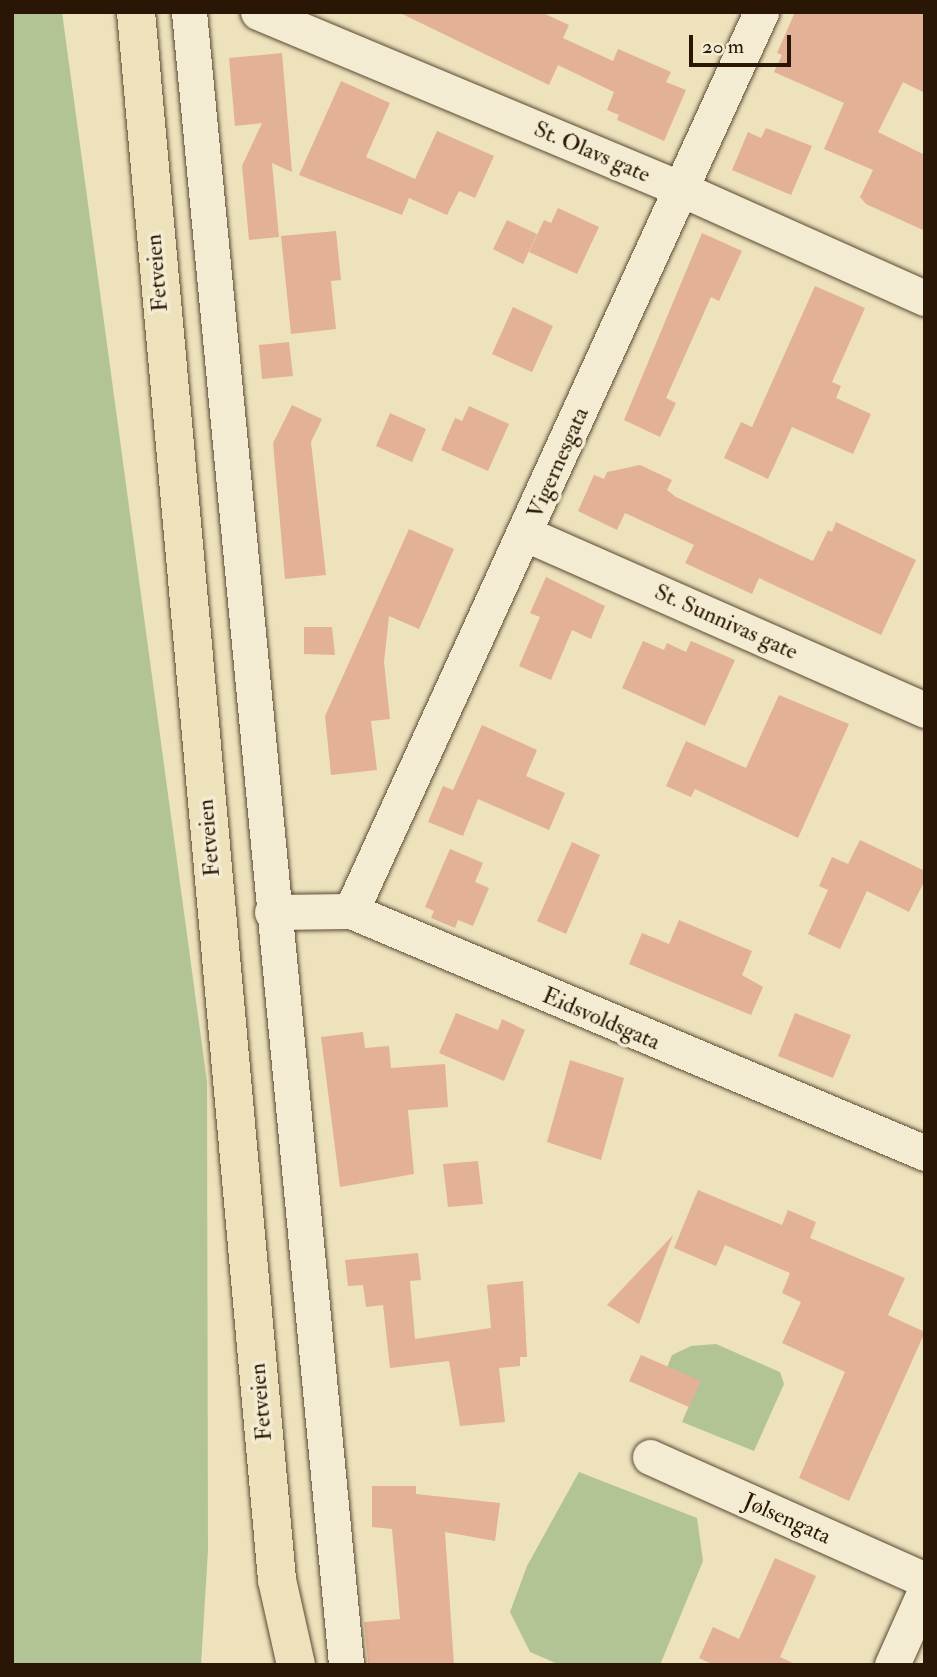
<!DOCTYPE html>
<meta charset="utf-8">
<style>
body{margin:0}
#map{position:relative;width:937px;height:1677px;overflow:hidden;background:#ede2bc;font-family:"IM FELL Double Pica",serif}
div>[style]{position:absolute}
.green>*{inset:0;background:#b2c496}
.building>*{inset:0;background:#e3b196}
.roads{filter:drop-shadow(0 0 2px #5b4933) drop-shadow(0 0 2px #5b4933)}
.minor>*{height:35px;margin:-17.5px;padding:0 17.5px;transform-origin:17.5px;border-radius:17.5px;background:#f3ecd3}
.trunk>*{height:38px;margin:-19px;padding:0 19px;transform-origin:19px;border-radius:19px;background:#ede2bc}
span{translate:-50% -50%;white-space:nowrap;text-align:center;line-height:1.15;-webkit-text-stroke:7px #f3ecd3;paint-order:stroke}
.street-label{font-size:23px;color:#2a1605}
.frame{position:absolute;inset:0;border:14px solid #2a1605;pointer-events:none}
.scale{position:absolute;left:689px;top:35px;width:102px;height:32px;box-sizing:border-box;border:4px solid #2a1605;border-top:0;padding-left:9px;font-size:21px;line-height:24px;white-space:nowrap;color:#2a1605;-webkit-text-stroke:5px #f3ecd3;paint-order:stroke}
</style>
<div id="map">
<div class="green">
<i style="clip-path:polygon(12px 12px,62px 12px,207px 1082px,208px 1550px,201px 1665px,12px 1665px)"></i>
<i style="clip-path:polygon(716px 1344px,780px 1372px,784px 1384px,754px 1451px,682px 1422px,698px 1385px,666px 1370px,672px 1355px,691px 1346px)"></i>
<i style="clip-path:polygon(579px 1472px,697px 1518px,703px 1561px,660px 1665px,560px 1665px,530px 1652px,510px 1612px,527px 1566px)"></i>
</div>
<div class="building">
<i style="clip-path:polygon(398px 12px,541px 12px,569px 25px,563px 38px,613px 61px,618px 49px,671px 72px,666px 82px,686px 90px,664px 141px,617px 120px,619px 115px,607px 110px,614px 92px,558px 65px,549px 85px)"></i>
<i style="clip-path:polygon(795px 12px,925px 12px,925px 93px,903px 82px,878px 132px,925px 155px,925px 231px,866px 204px,860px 197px,873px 170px,824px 149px,844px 103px,774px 72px,782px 55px,777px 53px)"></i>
<i style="clip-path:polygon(282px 53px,292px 172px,272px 163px,279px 237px,249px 240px,242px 166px,262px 123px,235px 126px,229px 58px)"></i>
<i style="clip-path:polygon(341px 81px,390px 103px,366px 157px,415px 179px,437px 131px,494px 156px,475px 198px,459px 191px,447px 215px,409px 198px,402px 215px,299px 175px)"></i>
<i style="clip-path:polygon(766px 128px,812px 146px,791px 195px,732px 170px,748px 132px,761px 138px)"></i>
<i style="clip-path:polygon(558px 208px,599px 227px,577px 274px,529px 252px,544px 220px,551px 223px)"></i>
<i style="clip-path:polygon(507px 220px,537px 234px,523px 264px,493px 249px)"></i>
<i style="clip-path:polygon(336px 231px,341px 280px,331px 281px,336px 329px,291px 334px,281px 236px)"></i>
<i style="clip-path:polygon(702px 233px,742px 251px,719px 301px,711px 297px,666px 398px,676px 403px,660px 437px,624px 420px)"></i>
<i style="clip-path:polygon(815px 286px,865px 308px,832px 382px,841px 386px,836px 398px,871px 414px,853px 454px,792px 427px,768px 479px,724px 458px,741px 422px,752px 427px)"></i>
<i style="clip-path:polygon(513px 307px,553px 326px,532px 372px,492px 354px)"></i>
<i style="clip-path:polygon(289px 342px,293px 376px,262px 379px,259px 345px)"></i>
<i style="clip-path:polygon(292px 405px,322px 419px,311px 442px,326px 575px,285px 579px,273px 443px)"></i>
<i style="clip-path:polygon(469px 406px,509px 424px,488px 471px,441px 450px,455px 418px,462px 421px)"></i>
<i style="clip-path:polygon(390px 413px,426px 429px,412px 462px,376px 446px)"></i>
<i style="clip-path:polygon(640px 465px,672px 480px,667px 490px,676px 497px,813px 561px,828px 530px,832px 532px,836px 522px,916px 560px,881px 635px,759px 578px,752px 594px,685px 563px,694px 545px,625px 513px,617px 530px,578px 511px,594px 475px,604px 479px,607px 472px)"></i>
<i style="clip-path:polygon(409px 529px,454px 549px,419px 629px,389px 616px,384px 662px,390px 719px,371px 721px,377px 770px,331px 775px,325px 716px)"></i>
<i style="clip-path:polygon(546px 577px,605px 606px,591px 639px,572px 630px,551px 680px,519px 666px,540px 617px,530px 613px)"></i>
<i style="clip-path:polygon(304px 627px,332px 627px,335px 655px,304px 654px)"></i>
<i style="clip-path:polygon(643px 641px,664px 650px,667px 643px,686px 652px,691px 641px,735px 660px,705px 726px,622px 688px)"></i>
<i style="clip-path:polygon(779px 695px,849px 724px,798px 838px,695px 789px,691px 797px,666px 786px,686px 741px,746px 768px)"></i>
<i style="clip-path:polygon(482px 725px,537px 750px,526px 776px,565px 793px,549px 830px,478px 799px,463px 836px,428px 822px,443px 786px,453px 790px)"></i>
<i style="clip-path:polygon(860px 840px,925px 871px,925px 880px,909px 912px,867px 891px,840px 949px,808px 934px,828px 890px,819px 886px,832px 857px,848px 864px)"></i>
<i style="clip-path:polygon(572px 842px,600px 855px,566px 934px,537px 921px)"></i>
<i style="clip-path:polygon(450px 849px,483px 863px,475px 882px,489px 888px,473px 926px,458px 920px,455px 928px,431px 918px,434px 911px,425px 907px)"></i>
<i style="clip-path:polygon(679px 920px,752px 951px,742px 975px,763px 987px,751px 1015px,629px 964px,642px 933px,669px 944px)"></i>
<i style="clip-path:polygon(456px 1013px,498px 1030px,502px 1019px,525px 1030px,504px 1081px,439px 1053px)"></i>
<i style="clip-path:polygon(795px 1013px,851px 1035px,833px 1078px,778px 1056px)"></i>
<i style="clip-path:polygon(363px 1032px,365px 1048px,389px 1046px,391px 1068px,445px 1064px,448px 1107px,408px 1110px,414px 1174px,340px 1187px,321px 1037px)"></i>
<i style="clip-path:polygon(570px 1060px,624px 1078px,601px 1160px,547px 1142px)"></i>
<i style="clip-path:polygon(478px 1161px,483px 1204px,448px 1207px,443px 1164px)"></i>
<i style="clip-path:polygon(698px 1190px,782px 1225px,788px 1210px,816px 1222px,810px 1238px,905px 1278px,888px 1315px,925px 1332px,849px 1501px,799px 1478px,845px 1372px,782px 1343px,801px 1302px,782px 1293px,790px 1273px,725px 1245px,716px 1266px,674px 1248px)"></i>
<i style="clip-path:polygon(673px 1235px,639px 1324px,607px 1305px)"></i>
<i style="clip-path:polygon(418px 1253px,421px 1280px,410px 1281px,415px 1339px,491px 1328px,487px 1285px,523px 1281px,527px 1357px,520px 1357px,520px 1366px,499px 1368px,505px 1422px,460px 1426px,449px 1361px,390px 1368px,383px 1305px,366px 1307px,363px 1285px,348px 1286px,345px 1260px)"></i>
<i style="clip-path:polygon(641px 1355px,701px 1381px,689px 1407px,629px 1381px)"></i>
<i style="clip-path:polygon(372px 1486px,416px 1486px,416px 1494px,500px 1503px,495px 1541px,445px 1532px,454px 1665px,368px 1663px,364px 1622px,400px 1619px,392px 1529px,372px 1527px)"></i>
<i style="clip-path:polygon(775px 1558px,816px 1576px,780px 1657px,797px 1665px,714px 1665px,699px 1658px,713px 1627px,739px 1639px)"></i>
</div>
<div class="roads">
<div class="minor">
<i style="left:189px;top:12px;width:1660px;rotate:84.57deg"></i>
<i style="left:258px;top:12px;width:459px;rotate:22.7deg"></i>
<i style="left:681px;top:189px;width:267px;rotate:24.1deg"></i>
<i style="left:526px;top:534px;width:436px;rotate:23.8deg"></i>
<i style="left:351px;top:911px;width:988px;rotate:-65.48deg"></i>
<i style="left:272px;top:912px;width:79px;rotate:-0.7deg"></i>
<i style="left:351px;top:911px;width:623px;rotate:22.86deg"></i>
<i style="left:650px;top:1457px;width:301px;rotate:24.1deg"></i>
<i style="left:892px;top:1665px;width:81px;rotate:-66deg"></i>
</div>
<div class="trunk">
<i style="left:136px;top:12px;width:1574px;rotate:84.86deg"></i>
<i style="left:277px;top:1580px;width:87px;rotate:77.4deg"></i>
</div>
</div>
<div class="street-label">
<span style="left:592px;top:152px;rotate:23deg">St. Olavs gate</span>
<span style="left:157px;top:273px;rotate:-95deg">Fetveien</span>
<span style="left:558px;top:463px;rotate:-66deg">Vigernesgata</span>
<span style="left:726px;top:622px;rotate:24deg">St. Sunnivas gate</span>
<span style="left:209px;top:838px;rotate:-95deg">Fetveien</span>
<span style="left:601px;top:1019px;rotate:23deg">Eidsvoldsgata</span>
<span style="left:261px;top:1402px;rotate:-95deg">Fetveien</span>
<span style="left:787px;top:1519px;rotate:24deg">Jølsengata</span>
</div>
<div class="frame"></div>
<div class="scale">20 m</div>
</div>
